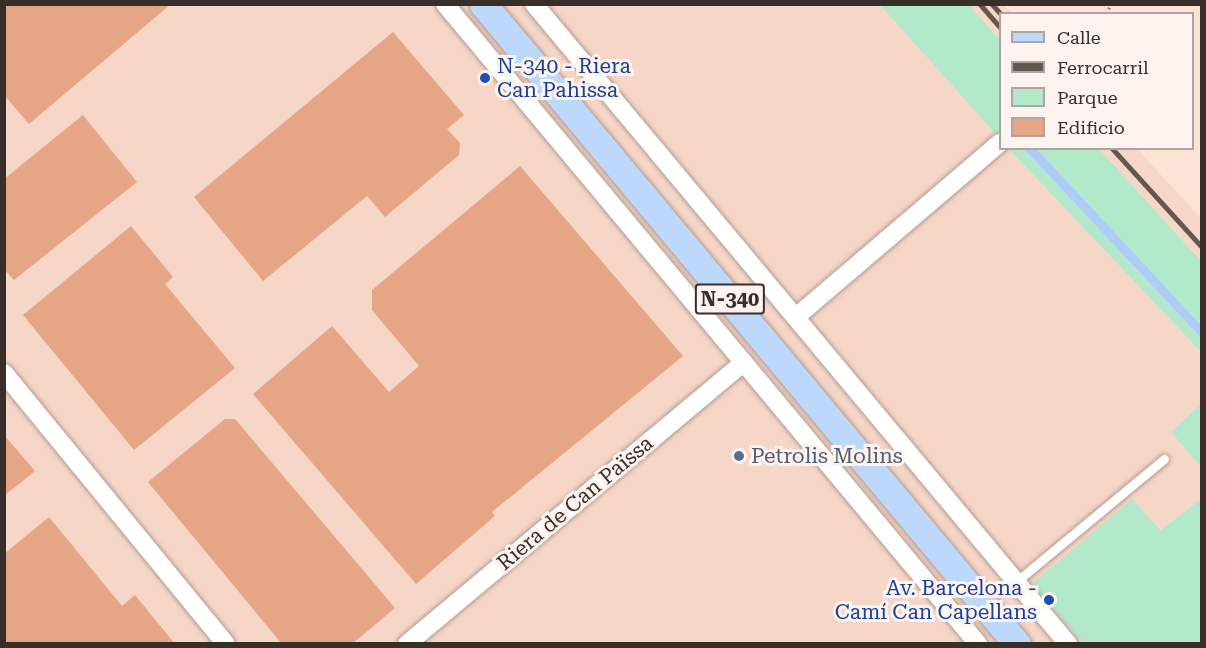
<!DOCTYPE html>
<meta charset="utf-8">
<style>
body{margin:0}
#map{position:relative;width:1206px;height:648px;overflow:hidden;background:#fce3d6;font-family:"Roboto Serif",serif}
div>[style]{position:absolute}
.built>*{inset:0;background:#f6d6c7}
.green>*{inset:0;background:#b1e9ca}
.water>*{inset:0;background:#aeccf9}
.building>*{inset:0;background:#e6a585}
.path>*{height:3px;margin-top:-1.5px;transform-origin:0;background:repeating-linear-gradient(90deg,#99877e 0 1.5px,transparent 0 6px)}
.roads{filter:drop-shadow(0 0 2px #b39c90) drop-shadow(0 0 2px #b39c90)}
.lane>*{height:9px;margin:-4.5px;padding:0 4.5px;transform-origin:4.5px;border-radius:4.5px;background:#fff}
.street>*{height:18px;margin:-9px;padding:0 9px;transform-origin:9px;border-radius:9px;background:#fff}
.primary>*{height:27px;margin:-13.5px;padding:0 13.5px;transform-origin:13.5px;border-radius:13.5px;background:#bcd9fc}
.rail>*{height:4.5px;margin:-2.25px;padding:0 2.25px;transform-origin:2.25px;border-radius:2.25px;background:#645750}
.dots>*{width:16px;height:16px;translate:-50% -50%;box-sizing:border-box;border:3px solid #fef3ee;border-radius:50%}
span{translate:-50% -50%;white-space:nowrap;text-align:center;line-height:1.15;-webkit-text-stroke:6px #fef3ee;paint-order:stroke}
.shield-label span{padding:2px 4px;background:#fef3ee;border:2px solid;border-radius:4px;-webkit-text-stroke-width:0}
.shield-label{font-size:20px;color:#392f2a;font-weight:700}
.transit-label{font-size:21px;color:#164399}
.left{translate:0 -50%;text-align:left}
.right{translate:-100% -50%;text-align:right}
.service-label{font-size:21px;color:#4e5e75}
.street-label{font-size:21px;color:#392f2a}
.frame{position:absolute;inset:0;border:6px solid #392f2a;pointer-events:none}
.legend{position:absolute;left:999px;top:12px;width:195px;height:138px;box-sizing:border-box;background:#fef3ee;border:2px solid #afa5a0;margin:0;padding:8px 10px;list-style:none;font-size:18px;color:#392f2a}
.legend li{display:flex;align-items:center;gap:12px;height:30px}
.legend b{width:30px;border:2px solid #afa5a0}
</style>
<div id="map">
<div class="built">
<i style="clip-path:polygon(4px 5px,880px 5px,1000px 139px,1000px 148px,1009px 149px,1201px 352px,1201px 404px,1171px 432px,1201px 467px,1201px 499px,1159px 530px,1131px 500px,1033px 584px,1083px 643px,5px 643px)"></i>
<i style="clip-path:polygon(969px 5px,1004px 5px,1012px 13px,1000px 14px,1000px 40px)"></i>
<i style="clip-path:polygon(1099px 149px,1137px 149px,1201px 218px,1201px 261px)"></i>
</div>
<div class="green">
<i style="clip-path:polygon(880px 5px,969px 5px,1000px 40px,1000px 139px)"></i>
<i style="clip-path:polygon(1009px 149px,1024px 149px,1201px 338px,1201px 352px)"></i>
<i style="clip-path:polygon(1037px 149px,1099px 149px,1201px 261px,1201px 325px)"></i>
<i style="clip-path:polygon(1201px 404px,1201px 467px,1171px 432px)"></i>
<i style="clip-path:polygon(1132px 499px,1160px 530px,1201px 499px,1201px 643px,1083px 643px,1032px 584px)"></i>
</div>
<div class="water">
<i style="clip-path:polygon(1024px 149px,1037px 149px,1201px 325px,1201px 338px)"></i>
</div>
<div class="building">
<i style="clip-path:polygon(4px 4px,171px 4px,29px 124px,4px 95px)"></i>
<i style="clip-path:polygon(393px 32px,464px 115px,447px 129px,460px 143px,459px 155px,385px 217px,367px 196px,263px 281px,194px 197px)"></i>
<i style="clip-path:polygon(83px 115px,137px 182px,14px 280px,4px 269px,4px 179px)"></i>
<i style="clip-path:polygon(520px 166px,683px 356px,492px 512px,495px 516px,416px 584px,253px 394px,332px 326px,389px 392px,419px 366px,372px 310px,372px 290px)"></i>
<i style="clip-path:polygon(131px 226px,173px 277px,165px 284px,235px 368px,134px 450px,23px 315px)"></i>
<i style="clip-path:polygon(225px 419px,235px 419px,395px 608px,352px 644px,282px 644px,148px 482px)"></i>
<i style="clip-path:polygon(4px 435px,35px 471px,4px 496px)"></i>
<i style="clip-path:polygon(49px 517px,122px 606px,135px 595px,175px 644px,4px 644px,4px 554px)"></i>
</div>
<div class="path">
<i style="left:1106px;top:14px;width:11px;rotate:-63deg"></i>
</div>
<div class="roads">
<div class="lane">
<i style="left:1017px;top:581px;width:191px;rotate:-39.7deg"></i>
</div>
<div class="street">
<i style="left:445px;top:4px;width:833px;rotate:50.21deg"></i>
<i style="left:534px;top:4px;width:834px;rotate:50.16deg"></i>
<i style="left:796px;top:317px;width:268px;rotate:-40.5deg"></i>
<i style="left:4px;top:373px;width:350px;rotate:50.7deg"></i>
<i style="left:407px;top:644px;width:439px;rotate:-39.9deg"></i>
</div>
<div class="primary">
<i style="left:483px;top:4px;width:834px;rotate:50.16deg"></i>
</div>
</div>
<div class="rail">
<i style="left:980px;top:4px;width:30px;rotate:49deg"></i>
<i style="left:992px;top:4px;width:13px;rotate:48deg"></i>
<i style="left:1112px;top:148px;width:134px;rotate:47.7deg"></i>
</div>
<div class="dots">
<i style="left:485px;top:78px;background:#1a4fb4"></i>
<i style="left:739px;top:456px;background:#5c6f8a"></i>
<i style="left:1049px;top:600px;background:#1a4fb4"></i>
</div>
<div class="shield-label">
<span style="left:730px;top:299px">N-340</span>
</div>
<div class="transit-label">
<span class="left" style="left:497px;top:78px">N-340 - Riera<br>Can Pahissa</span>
<span class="right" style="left:1037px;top:600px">Av. Barcelona -<br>Camí Can Capellans</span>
</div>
<div class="service-label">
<span class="left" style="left:751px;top:456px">Petrolis Molins</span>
</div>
<div class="street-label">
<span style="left:575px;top:503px;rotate:-40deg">Riera de Can Païssa</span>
</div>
<div class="frame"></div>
<ul class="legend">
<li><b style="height:8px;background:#bcd9fc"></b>Calle</li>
<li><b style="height:8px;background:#645750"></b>Ferrocarril</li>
<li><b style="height:16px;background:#b1e9ca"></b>Parque</li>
<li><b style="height:16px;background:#e6a585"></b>Edificio</li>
</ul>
</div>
